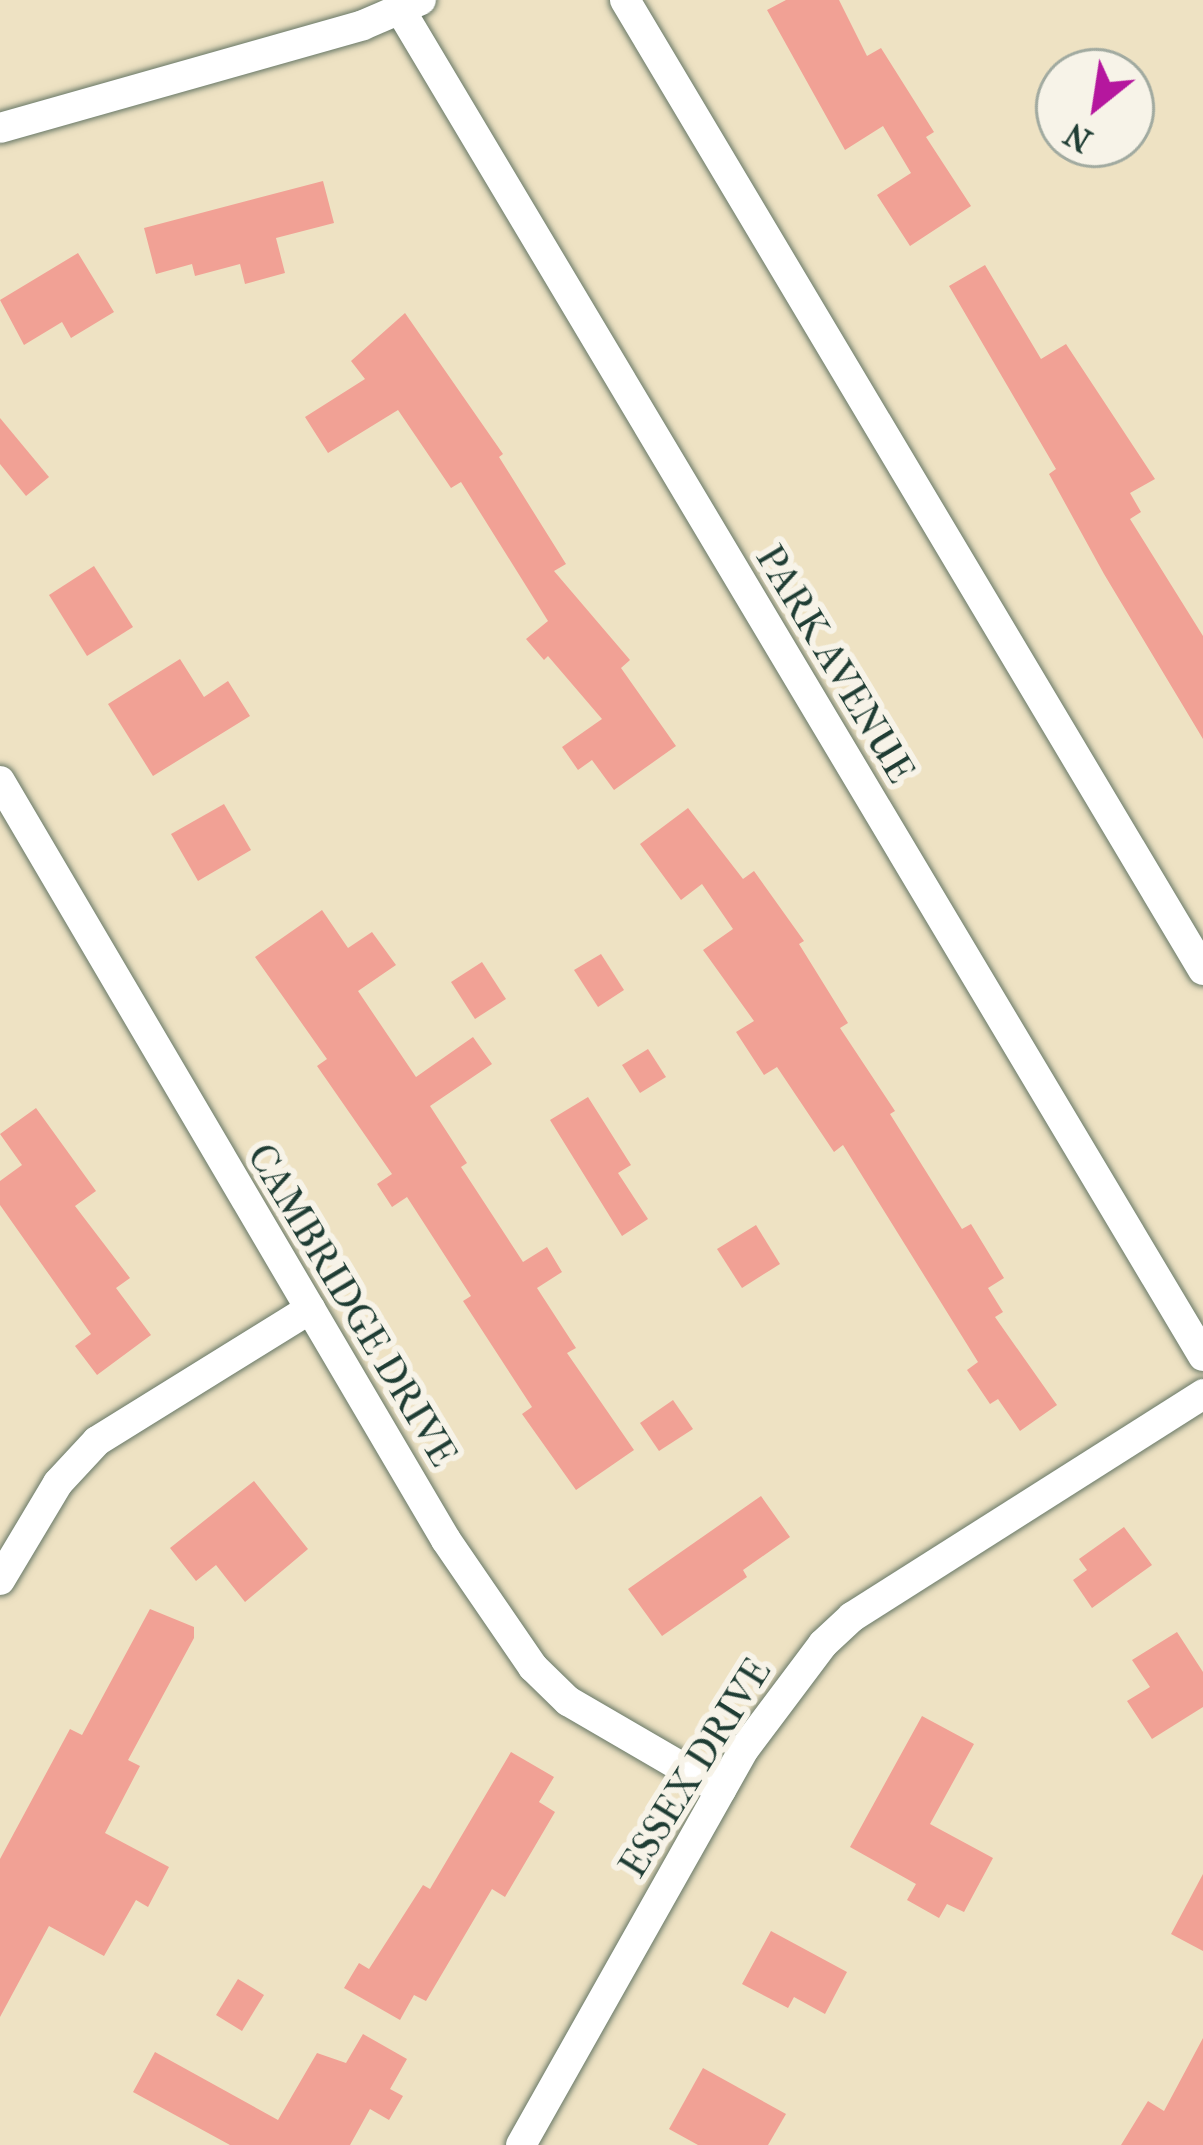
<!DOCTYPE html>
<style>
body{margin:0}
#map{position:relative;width:1203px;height:2145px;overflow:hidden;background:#eee2c3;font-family:"IM FELL French Canon",serif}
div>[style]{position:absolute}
.building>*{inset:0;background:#f1a195}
.roads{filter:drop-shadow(0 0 3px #677766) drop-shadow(0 0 3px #677766)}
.minor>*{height:30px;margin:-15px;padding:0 15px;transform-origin:15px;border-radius:15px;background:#fff}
span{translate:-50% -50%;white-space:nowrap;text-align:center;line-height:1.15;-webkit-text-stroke:12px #f7f3e8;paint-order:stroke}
.street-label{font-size:39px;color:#1f3d34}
.north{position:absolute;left:1035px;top:48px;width:120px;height:120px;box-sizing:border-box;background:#f7f3e8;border:3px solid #a1aaa0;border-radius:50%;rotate:210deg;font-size:33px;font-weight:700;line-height:48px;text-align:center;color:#1f3d34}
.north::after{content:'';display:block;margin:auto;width:42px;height:54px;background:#b5179e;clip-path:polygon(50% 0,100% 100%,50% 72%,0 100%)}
</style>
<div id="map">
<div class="building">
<i style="clip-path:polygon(786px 0,839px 0,867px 56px,881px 48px,934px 132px,926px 137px,971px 206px,910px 246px,877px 195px,911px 173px,883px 126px,845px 150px,767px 10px)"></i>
<i style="clip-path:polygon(323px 181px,334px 223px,276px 238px,285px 273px,245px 284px,240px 264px,195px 276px,192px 264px,156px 274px,144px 228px)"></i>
<i style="clip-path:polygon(78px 253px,114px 312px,71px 338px,62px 322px,24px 345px,0 300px)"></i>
<i style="clip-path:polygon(985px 265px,1041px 359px,1066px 344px,1155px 479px,1130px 493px,1141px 512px,1130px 519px,1203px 636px,1203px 739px,1104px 574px,1049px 474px,1056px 469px,949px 286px)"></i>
<i style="clip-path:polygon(405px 313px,503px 454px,499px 457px,566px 564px,554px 571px,630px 660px,621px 668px,676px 746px,614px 790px,592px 760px,578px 770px,562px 747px,602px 719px,548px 656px,544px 660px,526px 639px,548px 621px,461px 482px,451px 488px,398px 410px,328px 453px,305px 417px,365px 379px,351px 361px)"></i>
<i style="clip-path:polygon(0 418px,49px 477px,26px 496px,0 464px)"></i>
<i style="clip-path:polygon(94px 566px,133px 627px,87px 656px,49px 595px)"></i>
<i style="clip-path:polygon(180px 659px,204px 697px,228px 681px,250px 716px,153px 776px,108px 704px)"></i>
<i style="clip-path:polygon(224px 804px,251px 850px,198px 881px,171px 834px)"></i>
<i style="clip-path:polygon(688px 808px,743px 879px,754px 871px,804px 941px,799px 944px,848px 1023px,840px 1028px,895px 1111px,890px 1114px,962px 1229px,971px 1224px,1004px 1278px,988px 1288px,1003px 1312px,995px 1317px,1057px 1405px,1020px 1431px,998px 1399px,990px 1404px,967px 1370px,978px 1362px,843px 1145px,834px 1152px,777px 1067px,764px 1075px,736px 1032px,754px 1021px,703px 950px,733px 929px,702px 884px,681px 900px,640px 844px)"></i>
<i style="clip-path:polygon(322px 910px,348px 948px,372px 932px,396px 965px,358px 991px,416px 1077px,473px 1037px,492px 1064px,430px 1106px,467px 1163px,461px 1167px,523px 1262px,547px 1247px,562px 1272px,537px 1288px,576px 1348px,567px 1353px,634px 1450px,576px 1490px,522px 1414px,532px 1407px,463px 1301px,471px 1296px,407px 1197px,392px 1207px,377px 1184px,392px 1174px,317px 1066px,327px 1059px,255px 957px)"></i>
<i style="clip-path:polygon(601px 954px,624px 990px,598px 1007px,574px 970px)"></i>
<i style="clip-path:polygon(482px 962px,506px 999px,475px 1019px,451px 982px)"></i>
<i style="clip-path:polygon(648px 1049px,666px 1077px,640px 1093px,622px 1065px)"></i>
<i style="clip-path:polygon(588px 1097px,631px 1165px,618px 1173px,648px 1219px,622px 1236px,550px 1120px)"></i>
<i style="clip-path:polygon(36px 1108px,96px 1191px,75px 1206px,130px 1278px,116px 1288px,151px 1335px,97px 1375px,75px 1346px,91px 1334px,0 1205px,0 1181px,22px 1165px,0 1134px)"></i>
<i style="clip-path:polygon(756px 1225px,780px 1264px,742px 1288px,717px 1249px)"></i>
<i style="clip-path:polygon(673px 1400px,693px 1429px,659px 1451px,640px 1423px)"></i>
<i style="clip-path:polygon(254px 1481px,308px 1549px,245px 1602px,216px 1565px,196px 1581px,170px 1548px)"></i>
<i style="clip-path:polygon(761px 1496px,790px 1537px,743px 1570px,747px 1577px,662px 1636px,628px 1589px)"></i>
<i style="clip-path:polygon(1124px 1527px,1152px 1565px,1092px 1608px,1073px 1580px,1087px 1570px,1079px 1559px)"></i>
<i style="clip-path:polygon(150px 1609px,194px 1627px,194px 1638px,128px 1760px,140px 1766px,105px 1833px,169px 1867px,148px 1907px,136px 1900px,104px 1956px,49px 1926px,0 2017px,0 1859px,70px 1729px,82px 1735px)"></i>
<i style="clip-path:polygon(1177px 1632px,1203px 1672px,1203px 1707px,1152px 1739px,1127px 1701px,1150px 1687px,1132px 1660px)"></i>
<i style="clip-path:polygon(922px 1716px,974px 1744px,930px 1824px,993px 1858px,964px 1912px,947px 1904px,939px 1918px,907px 1900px,916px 1884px,850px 1847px)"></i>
<i style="clip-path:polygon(511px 1752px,554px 1777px,539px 1802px,555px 1812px,505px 1897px,492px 1889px,426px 2001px,414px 1995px,400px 2020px,344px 1988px,359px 1963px,369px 1969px,423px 1885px,430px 1889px)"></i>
<i style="clip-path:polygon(1203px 1874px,1203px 1951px,1171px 1934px)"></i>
<i style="clip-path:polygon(771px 1931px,847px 1972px,825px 2014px,794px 1997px,788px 2008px,742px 1984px)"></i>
<i style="clip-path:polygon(238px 1979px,264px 1995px,242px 2031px,216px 2015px)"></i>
<i style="clip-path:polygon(363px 2034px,407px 2059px,390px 2089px,403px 2096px,389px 2120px,370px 2109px,350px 2145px,230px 2145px,133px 2092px,155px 2052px,278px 2120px,317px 2053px,346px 2063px)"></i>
<i style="clip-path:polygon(1203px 2038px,1203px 2145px,1121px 2145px,1148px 2101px,1164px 2111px)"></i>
<i style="clip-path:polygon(703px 2068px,786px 2114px,768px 2145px,698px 2145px,669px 2129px)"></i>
</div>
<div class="roads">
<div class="minor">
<i style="left:625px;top:0;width:1129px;rotate:59.21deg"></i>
<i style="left:401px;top:11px;width:1566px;rotate:59.19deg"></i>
<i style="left:0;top:128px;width:377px;rotate:-15.8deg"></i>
<i style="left:363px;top:25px;width:63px;rotate:-23.3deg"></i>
<i style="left:0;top:781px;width:880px;rotate:59.56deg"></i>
<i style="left:446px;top:1540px;width:154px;rotate:55.6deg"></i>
<i style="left:533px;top:1667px;width:49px;rotate:44.2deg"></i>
<i style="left:568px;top:1701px;width:177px;rotate:30.2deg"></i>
<i style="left:0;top:1580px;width:113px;rotate:-59.1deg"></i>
<i style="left:58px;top:1483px;width:57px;rotate:-47.1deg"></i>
<i style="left:97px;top:1441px;width:251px;rotate:-31.8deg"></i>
<i style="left:521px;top:2145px;width:456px;rotate:-60.6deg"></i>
<i style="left:745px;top:1748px;width:130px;rotate:-53.1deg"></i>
<i style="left:823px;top:1644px;width:40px;rotate:-43deg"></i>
<i style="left:852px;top:1617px;width:416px;rotate:-32.4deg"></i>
</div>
</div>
<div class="street-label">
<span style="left:835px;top:664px;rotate:59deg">PARK AVENUE</span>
<span style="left:352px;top:1305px;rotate:59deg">CAMBRIDGE DRIVE</span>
<span style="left:695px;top:1768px;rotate:-58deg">ESSEX DRIVE</span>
</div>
<div class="north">N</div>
</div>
